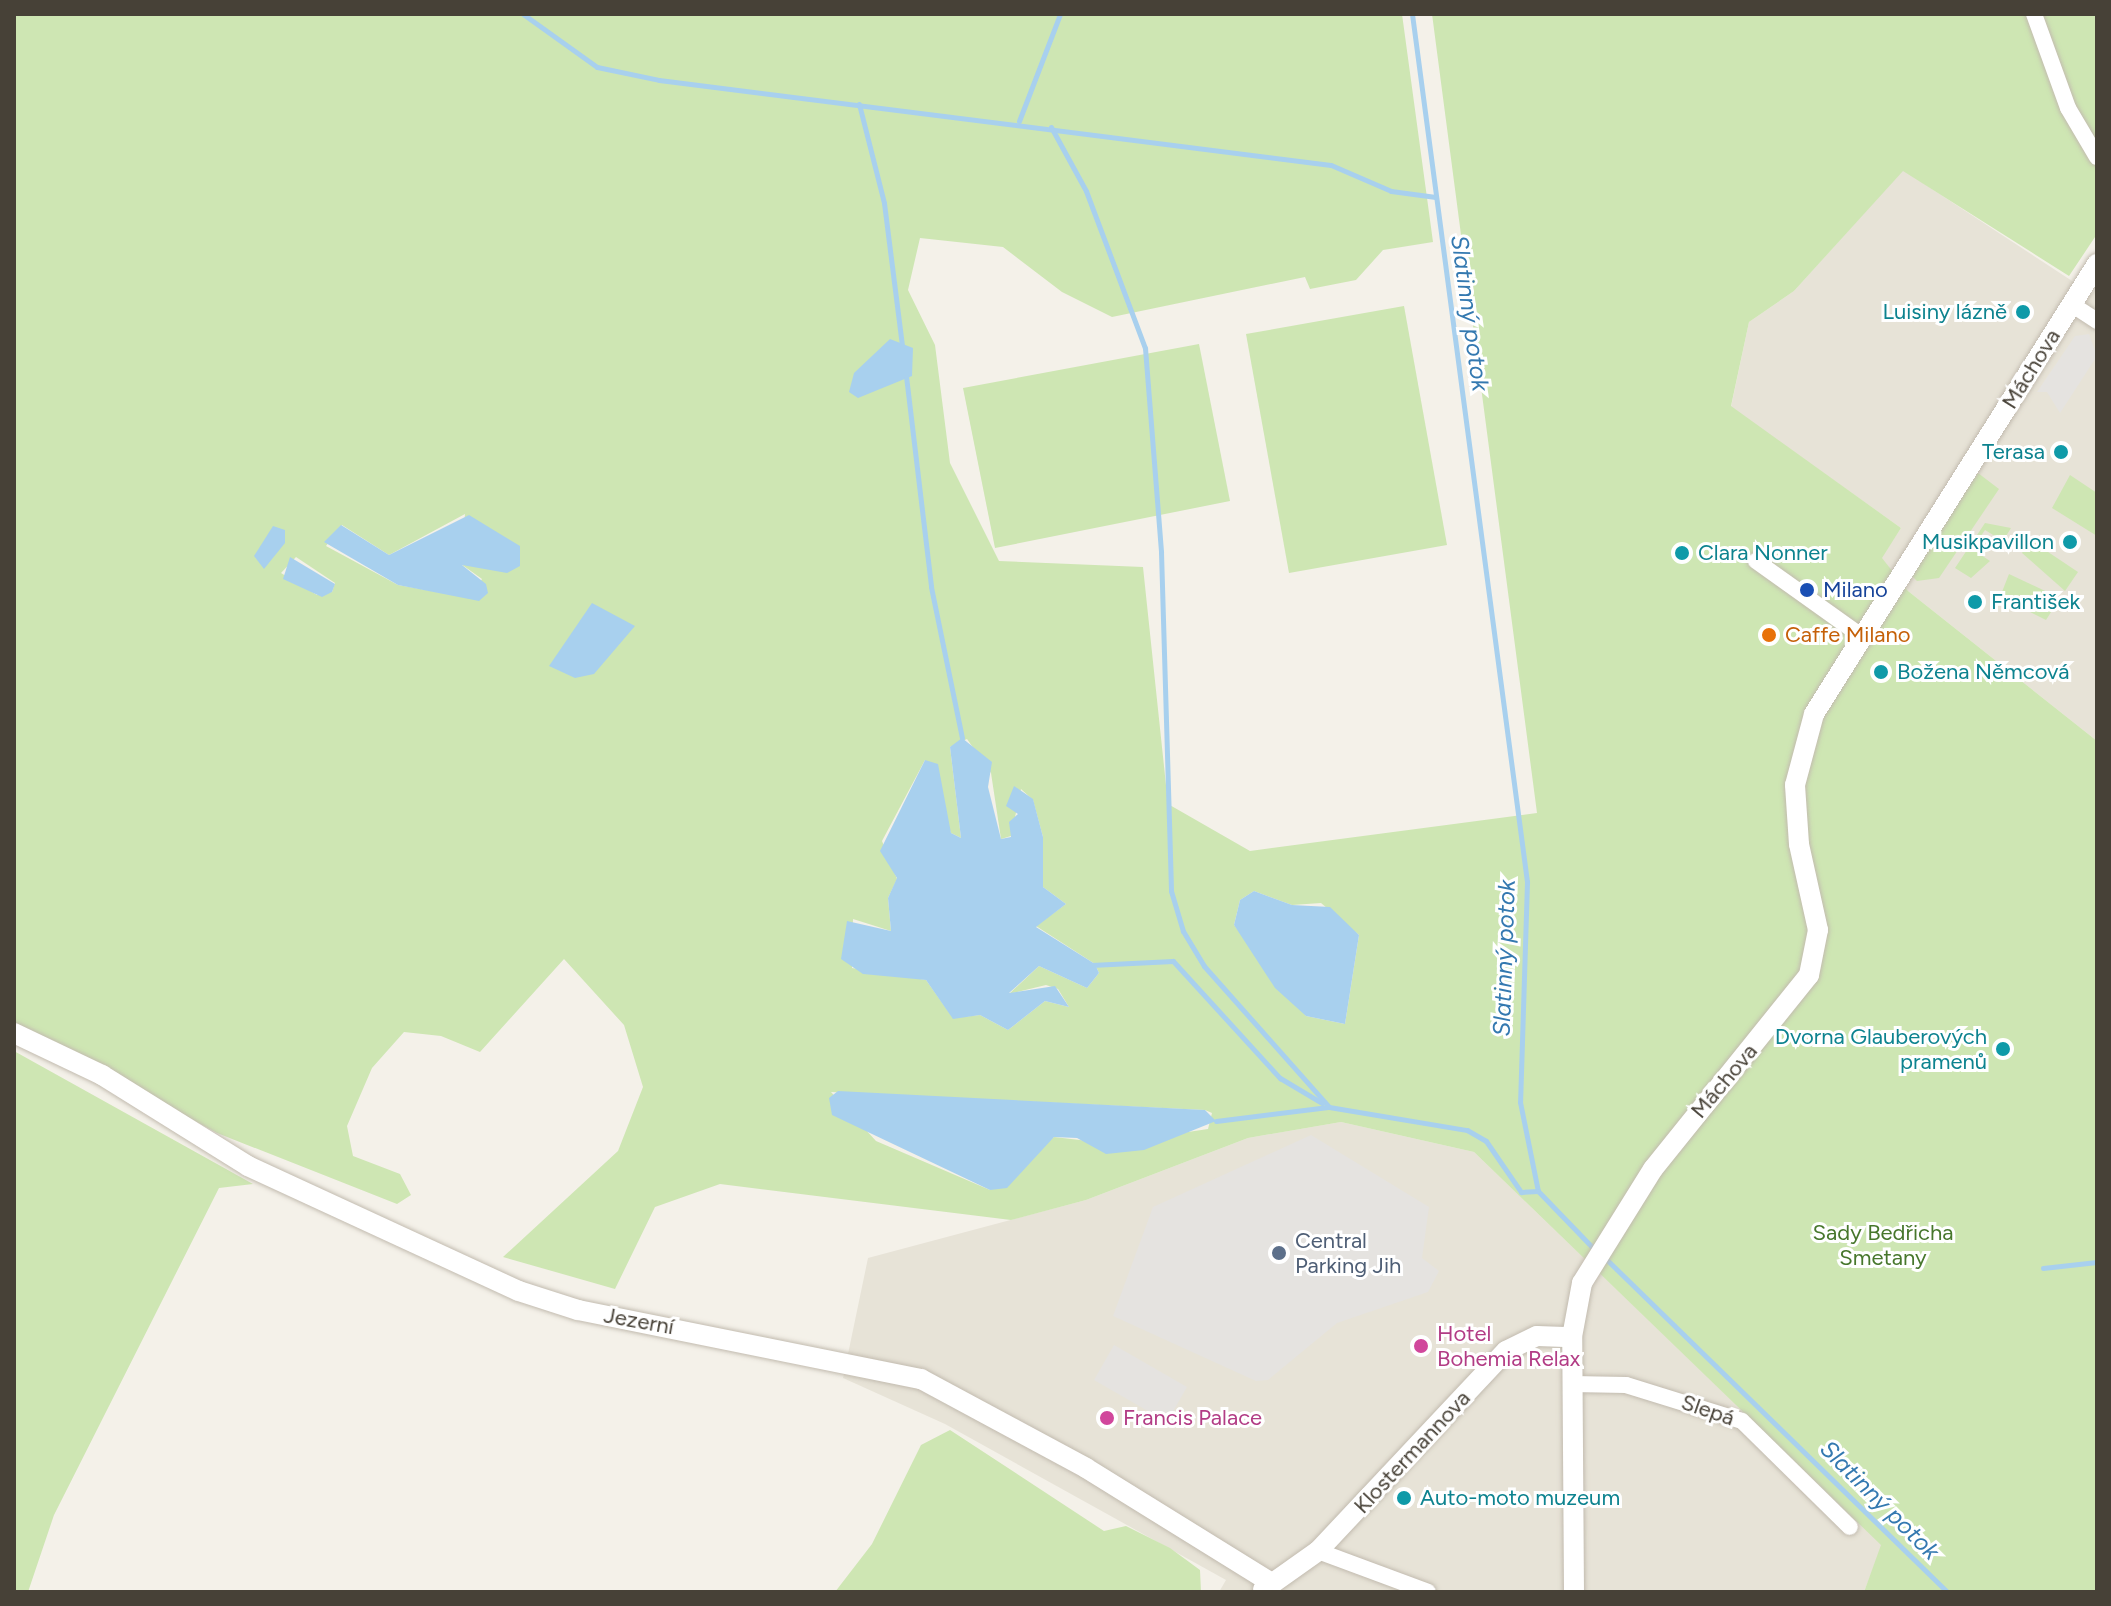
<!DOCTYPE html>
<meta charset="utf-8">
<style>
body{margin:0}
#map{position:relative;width:2111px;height:1606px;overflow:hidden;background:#f4f1e9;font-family:Figtree,sans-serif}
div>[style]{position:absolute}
.residential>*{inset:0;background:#e7e3d7}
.green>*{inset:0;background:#cee6b3}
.parking>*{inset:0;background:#e5e3e0}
.water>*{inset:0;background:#a8d0ee}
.stream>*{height:5px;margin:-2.5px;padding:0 2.5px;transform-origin:2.5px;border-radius:2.5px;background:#a8d0ee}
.roads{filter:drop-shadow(0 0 2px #c2bbaf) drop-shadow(0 0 2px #c2bbaf)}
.minor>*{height:16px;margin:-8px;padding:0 8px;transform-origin:8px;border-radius:8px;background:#fff}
.tertiary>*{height:20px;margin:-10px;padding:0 10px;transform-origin:10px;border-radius:10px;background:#fff}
.dots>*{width:22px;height:22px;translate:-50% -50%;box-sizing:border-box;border:4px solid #fff;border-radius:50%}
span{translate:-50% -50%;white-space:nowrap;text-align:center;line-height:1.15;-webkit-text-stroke:6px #fff;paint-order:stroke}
.culture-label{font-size:22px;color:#0d838f}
.right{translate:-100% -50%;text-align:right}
.left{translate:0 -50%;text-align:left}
.street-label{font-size:22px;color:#474137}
.transit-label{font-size:22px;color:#164399}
.food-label{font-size:22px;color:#c56008}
.park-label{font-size:22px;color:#47772c}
.service-label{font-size:22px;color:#4e5e75}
.hotel-label{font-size:22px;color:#b23c85}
.water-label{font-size:24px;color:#3479b0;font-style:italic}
.frame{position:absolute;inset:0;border:16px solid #474137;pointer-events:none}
</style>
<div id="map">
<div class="residential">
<i style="clip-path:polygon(1903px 170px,2092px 294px,2097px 287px,2097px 741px,1908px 591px,1881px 558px,1901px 528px,1731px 407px,1749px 322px,1794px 291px)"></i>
<i style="clip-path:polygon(1341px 1122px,1474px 1152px,1882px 1545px,1864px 1592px,1219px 1592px,1226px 1580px,945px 1424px,843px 1378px,868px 1258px,1086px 1200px,1248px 1138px)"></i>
</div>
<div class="green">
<i style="clip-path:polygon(evenodd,14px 14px,1402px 14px,1433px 242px,1383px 250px,1356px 280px,1310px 289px,1305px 277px,1112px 317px,1062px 292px,1003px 247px,920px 238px,908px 290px,935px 345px,950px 463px,999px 561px,1143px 567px,1168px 804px,1250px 851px,1537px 813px,1432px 14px,2097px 14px,2097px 234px,2069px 276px,1903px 171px,1794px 291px,1749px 322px,1731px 406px,1901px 528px,1882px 558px,1908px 591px,2097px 741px,2097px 1592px,1864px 1592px,1881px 1545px,1474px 1152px,1341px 1122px,1248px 1138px,1086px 1200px,1011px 1220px,720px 1184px,655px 1207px,615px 1289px,503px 1257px,618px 1151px,643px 1087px,624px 1025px,564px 959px,480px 1052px,441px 1036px,404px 1032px,372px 1068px,347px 1126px,353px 1156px,400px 1174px,411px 1195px,397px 1204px,217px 1133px,14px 1022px,14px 14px,465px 514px,461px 564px,482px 579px,471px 598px,398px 585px,326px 546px,342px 525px,389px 555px,465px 514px,14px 14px,296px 557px,335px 583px,332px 592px,317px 595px,281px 573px,296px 557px,14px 14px,967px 739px,991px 773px,1001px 839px,1011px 836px,1021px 789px,1033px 800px,1043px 837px,1043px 887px,1066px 904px,1036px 926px,1095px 964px,1099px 973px,1087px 988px,1039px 966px,1009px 994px,1046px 985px,1058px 989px,1069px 1007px,1045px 1001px,1008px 1030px,980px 1015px,953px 1018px,926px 980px,852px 968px,853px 919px,891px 931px,888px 898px,897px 879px,882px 841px,925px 760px,951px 833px,961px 838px,950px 747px,967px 739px,14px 14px,1254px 891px,1292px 905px,1321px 903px,1359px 935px,1345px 1024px,1306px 1016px,1234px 925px,1240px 900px,1254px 891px,14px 14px,831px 1092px,1205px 1110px,1212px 1113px,1208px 1129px,1168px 1135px,1148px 1148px,1054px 1137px,990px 1190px,876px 1141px,831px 1092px)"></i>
<i style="clip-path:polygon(1404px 306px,1447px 545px,1289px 573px,1246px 334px)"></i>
<i style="clip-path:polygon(1199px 344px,1230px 501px,995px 548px,963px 388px)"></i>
<i style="clip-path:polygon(1978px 473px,1999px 489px,1939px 578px,1917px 581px,1912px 576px,1921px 557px)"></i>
<i style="clip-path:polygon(2070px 475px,2097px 493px,2097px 536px,2052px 508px)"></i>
<i style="clip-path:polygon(1985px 523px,2011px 528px,2003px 541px,1985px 530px,1972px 549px,1990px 561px,1971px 578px,1955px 568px)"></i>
<i style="clip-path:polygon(2030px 540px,2078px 572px,2065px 591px,2022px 553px)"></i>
<i style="clip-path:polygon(2009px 574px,2060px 598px,2046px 620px,2000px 597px)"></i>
<i style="clip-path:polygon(14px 1051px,253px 1184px,219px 1188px,54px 1515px,28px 1592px,14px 1592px)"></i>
<i style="clip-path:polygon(950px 1430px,1104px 1531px,1126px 1526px,1170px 1548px,1200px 1570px,1201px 1592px,835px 1592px,872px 1544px,921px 1445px)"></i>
</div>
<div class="parking">
<i style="clip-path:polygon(2089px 334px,2097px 356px,2060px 413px,2047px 392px,2037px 392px,2075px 336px)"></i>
<i style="clip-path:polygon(1311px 1135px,1429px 1207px,1422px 1258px,1439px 1271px,1428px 1292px,1337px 1323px,1268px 1380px,1256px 1381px,1113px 1316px,1153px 1207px)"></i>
<i style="clip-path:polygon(1114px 1345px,1187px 1387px,1167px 1422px,1094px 1380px)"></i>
</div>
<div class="water">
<i style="clip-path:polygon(890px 339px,913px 348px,912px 376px,858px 398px,849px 392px,854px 373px)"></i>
<i style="clip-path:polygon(469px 515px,520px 546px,520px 566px,507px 573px,462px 565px,486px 584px,488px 593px,479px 601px,398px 585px,324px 542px,341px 525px,389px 555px)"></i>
<i style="clip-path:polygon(273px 526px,285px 530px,285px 543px,264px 569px,254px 556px)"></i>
<i style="clip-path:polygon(290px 557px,335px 584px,332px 592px,322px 597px,283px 579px)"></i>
<i style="clip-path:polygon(592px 603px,635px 626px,594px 674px,575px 678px,549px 666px)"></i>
<i style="clip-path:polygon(962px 738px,992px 762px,988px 787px,1001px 839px,1011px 837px,1009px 822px,1018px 814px,1006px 806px,1014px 786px,1033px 799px,1043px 837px,1043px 887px,1066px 904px,1036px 927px,1095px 964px,1099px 973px,1087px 988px,1039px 966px,1009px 993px,1055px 986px,1069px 1007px,1045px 1001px,1008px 1030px,980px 1015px,953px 1019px,926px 980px,863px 974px,841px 959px,847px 921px,891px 931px,888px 898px,897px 878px,880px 851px,925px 760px,938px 764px,951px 833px,961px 838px,950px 747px)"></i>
<i style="clip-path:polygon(1254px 891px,1292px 905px,1330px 907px,1359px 935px,1345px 1024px,1306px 1016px,1275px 988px,1234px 925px,1240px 900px)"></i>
<i style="clip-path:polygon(838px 1091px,1205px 1110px,1216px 1121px,1144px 1150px,1106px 1154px,1077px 1138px,1054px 1137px,1007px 1188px,990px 1190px,832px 1115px,829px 1098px)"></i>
</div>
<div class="stream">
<i style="left:523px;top:14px;width:91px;rotate:35.6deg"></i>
<i style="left:597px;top:67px;width:63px;rotate:11.8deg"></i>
<i style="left:659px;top:80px;width:677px;rotate:7.21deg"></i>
<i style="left:1331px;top:165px;width:65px;rotate:23.4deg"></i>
<i style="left:1391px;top:191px;width:45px;rotate:7.6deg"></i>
<i style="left:1412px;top:14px;width:876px;rotate:82.45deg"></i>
<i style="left:1527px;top:882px;width:220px;rotate:91.8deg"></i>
<i style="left:1520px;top:1102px;width:91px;rotate:78.6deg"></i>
<i style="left:1538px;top:1191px;width:83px;rotate:46deg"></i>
<i style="left:859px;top:104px;width:102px;rotate:75.8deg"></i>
<i style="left:884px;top:203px;width:144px;rotate:82.8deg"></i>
<i style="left:1019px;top:121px;width:115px;rotate:-69deg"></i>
<i style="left:1051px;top:127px;width:73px;rotate:61.3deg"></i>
<i style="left:1086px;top:191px;width:168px;rotate:69.4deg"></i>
<i style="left:1145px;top:348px;width:205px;rotate:85.5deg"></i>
<i style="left:1161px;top:552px;width:339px;rotate:88.3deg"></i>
<i style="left:1171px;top:891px;width:42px;rotate:73.3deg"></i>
<i style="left:1183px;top:931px;width:41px;rotate:59deg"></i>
<i style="left:1204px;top:966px;width:188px;rotate:48.4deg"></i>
<i style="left:1329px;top:1107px;width:140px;rotate:9.5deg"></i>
<i style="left:1467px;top:1130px;width:22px;rotate:30deg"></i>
<i style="left:1486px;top:1141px;width:62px;rotate:55.5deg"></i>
<i style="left:1521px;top:1192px;width:17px;rotate:-3deg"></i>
<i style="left:906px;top:376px;width:212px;rotate:83.2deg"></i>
<i style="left:931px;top:587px;width:154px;rotate:78.4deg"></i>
<i style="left:1091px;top:965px;width:82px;rotate:-2.8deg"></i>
<i style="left:1173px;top:961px;width:159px;rotate:47.6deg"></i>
<i style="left:1280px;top:1078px;width:49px;rotate:30.8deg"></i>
<i style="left:1216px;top:1121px;width:113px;rotate:-7.1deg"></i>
<i style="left:1604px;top:1257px;width:479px;rotate:44.3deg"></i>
<i style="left:2043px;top:1268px;width:54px;rotate:-6.3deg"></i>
</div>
<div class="roads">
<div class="minor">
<i style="left:2034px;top:14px;width:100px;rotate:70.1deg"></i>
<i style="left:2068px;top:108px;width:57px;rotate:59.4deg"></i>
<i style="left:2071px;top:304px;width:31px;rotate:33deg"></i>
<i style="left:1756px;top:561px;width:129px;rotate:35.5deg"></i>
<i style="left:1572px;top:1384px;width:54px;rotate:1.1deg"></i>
<i style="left:1626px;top:1385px;width:121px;rotate:17.2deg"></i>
<i style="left:1742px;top:1421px;width:151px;rotate:44.5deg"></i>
<i style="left:1318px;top:1551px;width:117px;rotate:20.4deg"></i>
</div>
<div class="tertiary">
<i style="left:14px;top:1033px;width:98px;rotate:25.5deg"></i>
<i style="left:102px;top:1075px;width:172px;rotate:31.9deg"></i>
<i style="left:248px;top:1166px;width:298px;rotate:24.8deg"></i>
<i style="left:519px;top:1291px;width:62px;rotate:17.9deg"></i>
<i style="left:578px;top:1310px;width:350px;rotate:11.4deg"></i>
<i style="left:921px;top:1379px;width:187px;rotate:28.3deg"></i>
<i style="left:1086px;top:1468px;width:216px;rotate:31.8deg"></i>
<i style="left:1263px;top:1590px;width:67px;rotate:-35.3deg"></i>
<i style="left:1318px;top:1551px;width:274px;rotate:-46.8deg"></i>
<i style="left:1506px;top:1351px;width:34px;rotate:-26deg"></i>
<i style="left:1537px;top:1336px;width:35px;rotate:2deg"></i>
<i style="left:1574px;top:1592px;width:255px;rotate:-90.4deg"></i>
<i style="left:1572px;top:1337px;width:55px;rotate:-79.5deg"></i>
<i style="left:1582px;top:1283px;width:134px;rotate:-58.1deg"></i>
<i style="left:1653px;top:1169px;width:249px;rotate:-51.2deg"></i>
<i style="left:1809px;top:975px;width:46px;rotate:-78.7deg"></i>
<i style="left:1818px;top:930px;width:88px;rotate:-102.5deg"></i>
<i style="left:1799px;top:844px;width:59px;rotate:-93.9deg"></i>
<i style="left:1795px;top:785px;width:73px;rotate:-75deg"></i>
<i style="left:1814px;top:714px;width:532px;rotate:-57.83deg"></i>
</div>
</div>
<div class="dots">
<i style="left:2023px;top:312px;background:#0f9aa8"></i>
<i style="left:2061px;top:452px;background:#0f9aa8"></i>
<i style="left:2070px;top:542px;background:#0f9aa8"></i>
<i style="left:1682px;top:553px;background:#0f9aa8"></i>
<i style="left:1807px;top:590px;background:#1a4fb4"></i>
<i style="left:1975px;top:602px;background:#0f9aa8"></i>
<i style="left:1769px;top:635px;background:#e8710a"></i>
<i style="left:1881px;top:672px;background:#0f9aa8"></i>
<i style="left:2003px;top:1049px;background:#0f9aa8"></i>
<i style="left:1279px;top:1253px;background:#5c6f8a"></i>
<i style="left:1421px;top:1346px;background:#d1479c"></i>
<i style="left:1107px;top:1418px;background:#d1479c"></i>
<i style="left:1404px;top:1498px;background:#0f9aa8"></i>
</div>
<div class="culture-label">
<span class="right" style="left:2007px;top:312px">Luisiny lázně</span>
<span class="right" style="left:2045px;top:452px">Terasa</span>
<span class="right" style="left:2054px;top:542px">Musikpavillon</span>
<span class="left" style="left:1698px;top:553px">Clara Nonner</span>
<span class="left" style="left:1991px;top:602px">František</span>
<span class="left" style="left:1897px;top:672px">Božena Němcová</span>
<span class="right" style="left:1987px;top:1049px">Dvorna Glauberových<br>pramenů</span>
<span class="left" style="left:1420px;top:1498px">Auto-moto muzeum</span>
</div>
<div class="street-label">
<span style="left:2031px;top:369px;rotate:-58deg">Máchova</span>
<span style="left:1724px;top:1081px;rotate:-50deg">Máchova</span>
<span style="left:639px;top:1321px;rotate:10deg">Jezerní</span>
<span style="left:1708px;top:1410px;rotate:19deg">Slepá</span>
<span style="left:1412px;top:1452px;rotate:-47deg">Klostermannova</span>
</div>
<div class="transit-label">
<span class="left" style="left:1823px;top:590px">Milano</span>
</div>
<div class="food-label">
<span class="left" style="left:1785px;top:635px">Caffe Milano</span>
</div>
<div class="park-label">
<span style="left:1883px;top:1245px">Sady Bedřicha<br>Smetany</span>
</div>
<div class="service-label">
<span class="left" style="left:1295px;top:1253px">Central<br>Parking Jih</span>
</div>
<div class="hotel-label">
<span class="left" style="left:1437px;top:1346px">Hotel<br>Bohemia Relax</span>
<span class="left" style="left:1123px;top:1418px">Francis Palace</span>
</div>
<div class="water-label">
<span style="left:1470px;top:313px;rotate:82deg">Slatinný potok</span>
<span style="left:1504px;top:958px;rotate:-88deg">Slatinný potok</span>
<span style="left:1880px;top:1500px;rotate:45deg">Slatinný potok</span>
</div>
<div class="frame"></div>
</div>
